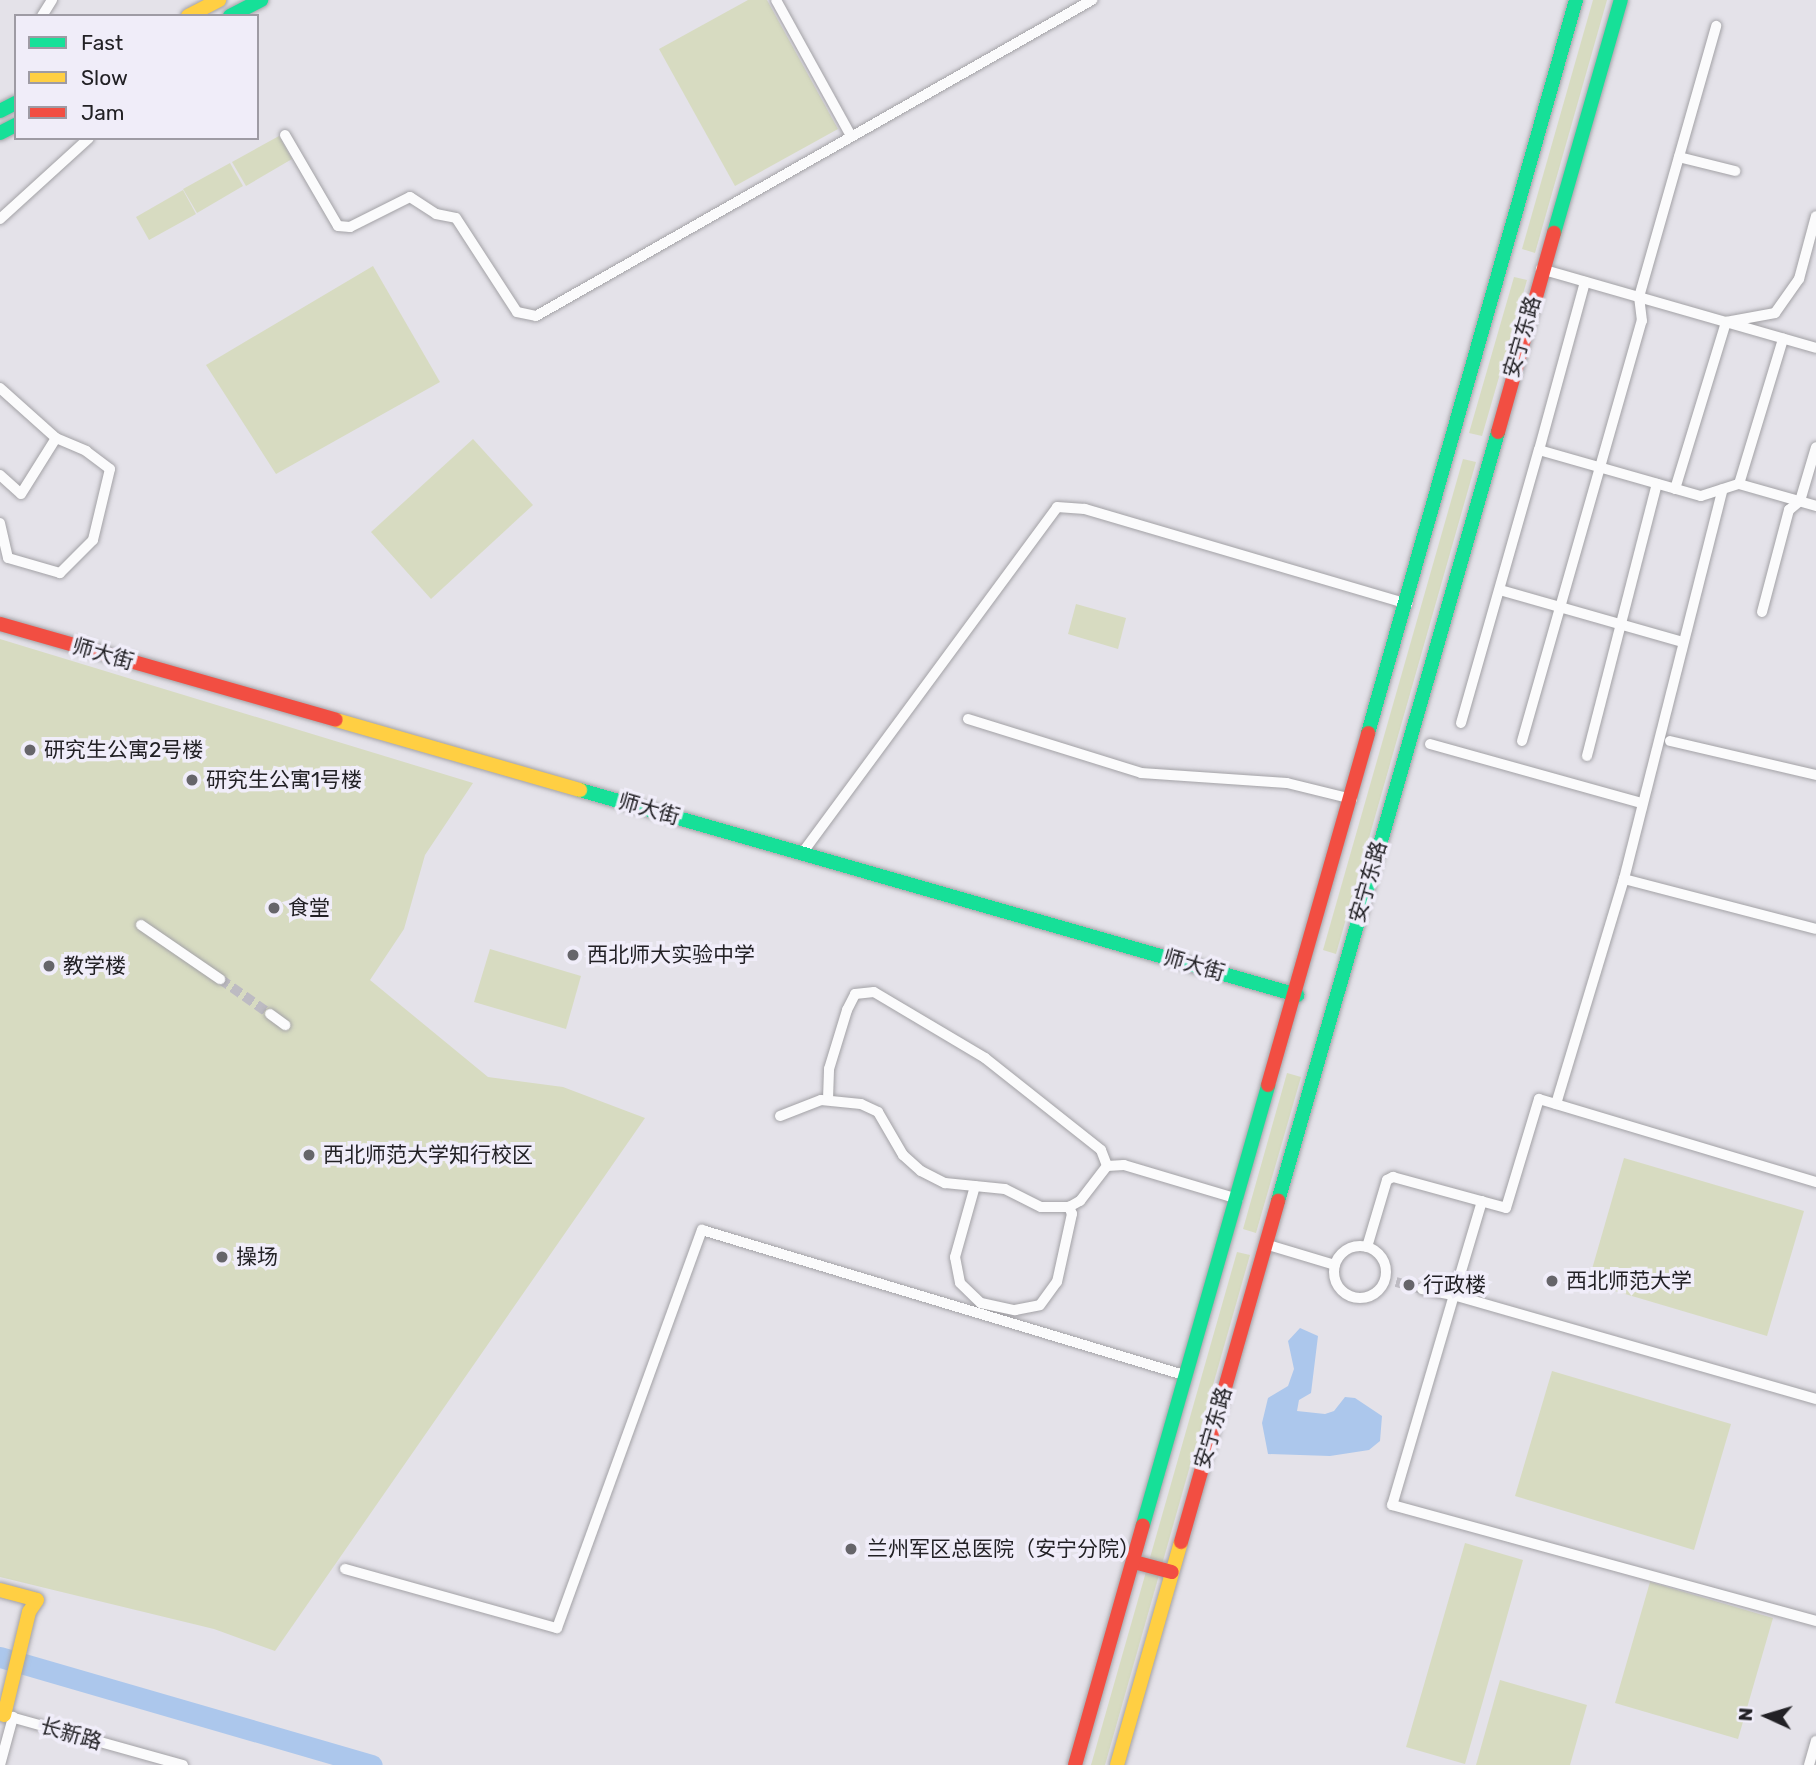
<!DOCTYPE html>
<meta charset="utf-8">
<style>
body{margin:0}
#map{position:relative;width:1816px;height:1765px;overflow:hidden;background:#e4e2e9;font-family:Rubik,"Noto Sans SC",sans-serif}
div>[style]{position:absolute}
.green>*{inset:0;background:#d7dbc1}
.water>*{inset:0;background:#acc7ec}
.river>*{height:21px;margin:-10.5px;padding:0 10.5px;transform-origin:10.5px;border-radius:10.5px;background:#acc7ec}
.street-tunnel>*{height:10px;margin-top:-5px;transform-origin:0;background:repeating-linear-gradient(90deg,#bdbbc2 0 10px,transparent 0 15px)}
.roads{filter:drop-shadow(0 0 2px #a3a2a6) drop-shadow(0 0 2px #a3a2a6)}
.street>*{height:10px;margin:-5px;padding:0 5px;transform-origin:5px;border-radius:5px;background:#fbfbfc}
.street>.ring{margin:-5px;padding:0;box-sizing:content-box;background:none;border:10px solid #fbfbfc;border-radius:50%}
.fast>*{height:14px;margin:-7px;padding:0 7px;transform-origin:7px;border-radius:7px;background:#16e098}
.slow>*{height:14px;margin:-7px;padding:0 7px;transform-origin:7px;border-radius:7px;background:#ffcf43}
.jam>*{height:14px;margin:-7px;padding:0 7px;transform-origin:7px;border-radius:7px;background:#f24e42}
.dots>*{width:19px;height:19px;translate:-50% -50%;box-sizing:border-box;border:4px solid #f0edf9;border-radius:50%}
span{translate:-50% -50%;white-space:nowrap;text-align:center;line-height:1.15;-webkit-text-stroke:7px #f0edf9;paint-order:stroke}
.street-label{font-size:21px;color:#222125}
.poi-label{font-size:21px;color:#222125}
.left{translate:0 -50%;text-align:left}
.legend{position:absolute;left:14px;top:14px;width:245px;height:126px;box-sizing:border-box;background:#f0edf9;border:2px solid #9e9ba4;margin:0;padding:9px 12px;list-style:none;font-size:21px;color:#222125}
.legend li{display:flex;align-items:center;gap:14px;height:35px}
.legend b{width:35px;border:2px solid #9e9ba4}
.north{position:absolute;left:1732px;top:1681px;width:70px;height:70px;-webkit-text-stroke:5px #f0edf9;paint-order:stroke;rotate:274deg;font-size:19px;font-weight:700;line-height:28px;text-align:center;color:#222125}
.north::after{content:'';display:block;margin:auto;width:24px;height:32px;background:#222125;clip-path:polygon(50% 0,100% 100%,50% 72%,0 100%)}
</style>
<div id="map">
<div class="green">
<i style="clip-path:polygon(748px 0,767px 0,838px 129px,735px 186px,659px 49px)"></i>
<i style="clip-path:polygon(1593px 0,1607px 0,1535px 253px,1522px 249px)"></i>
<i style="clip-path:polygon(279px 136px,292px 159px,246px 186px,232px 162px)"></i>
<i style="clip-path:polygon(230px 163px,243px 186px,197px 213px,183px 189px)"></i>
<i style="clip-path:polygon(183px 190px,196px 214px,149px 240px,136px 217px)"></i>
<i style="clip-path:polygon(373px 266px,440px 382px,276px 474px,206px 365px)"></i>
<i style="clip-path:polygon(1514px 277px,1527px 280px,1482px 436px,1469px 433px)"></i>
<i style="clip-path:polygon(473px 439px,533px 505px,431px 599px,371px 532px)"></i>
<i style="clip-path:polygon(1463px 459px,1476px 462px,1336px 954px,1323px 950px)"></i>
<i style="clip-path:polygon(1076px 604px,1126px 618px,1118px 649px,1068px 634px)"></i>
<i style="clip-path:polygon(0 639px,473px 783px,425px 855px,404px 929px,370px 980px,488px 1077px,563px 1087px,645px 1118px,275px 1651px,214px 1629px,0 1577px)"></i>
<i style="clip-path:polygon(490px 949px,581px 976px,566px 1029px,474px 1002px)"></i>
<i style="clip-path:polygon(1287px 1073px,1301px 1077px,1256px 1233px,1243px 1229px)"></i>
<i style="clip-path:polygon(1624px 1158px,1804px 1211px,1767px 1336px,1588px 1283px)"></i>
<i style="clip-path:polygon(1237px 1252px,1250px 1255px,1105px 1765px,1091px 1765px)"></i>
<i style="clip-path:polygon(1552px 1371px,1731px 1424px,1694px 1550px,1515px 1496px)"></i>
<i style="clip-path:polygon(1465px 1543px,1523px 1560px,1465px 1764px,1406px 1747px)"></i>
<i style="clip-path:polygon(1650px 1582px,1773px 1618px,1738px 1739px,1615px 1703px)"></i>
<i style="clip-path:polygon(1500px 1680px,1587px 1705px,1570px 1765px,1476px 1765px)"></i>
</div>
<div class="water">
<i style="clip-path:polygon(1300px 1328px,1318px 1336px,1311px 1393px,1299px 1400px,1297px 1411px,1325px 1414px,1334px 1411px,1345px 1397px,1355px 1398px,1382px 1416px,1380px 1441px,1369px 1450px,1330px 1456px,1268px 1454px,1262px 1423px,1268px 1398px,1288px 1386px,1294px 1369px,1288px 1341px)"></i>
</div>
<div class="river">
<i style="left:0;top:1657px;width:387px;rotate:16.2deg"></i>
</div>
<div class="street-tunnel">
<i style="left:220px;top:979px;width:61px;rotate:35deg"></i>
<i style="left:1396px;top:1282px;width:27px;rotate:15deg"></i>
</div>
<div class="roads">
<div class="street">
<i style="left:776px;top:0;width:153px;rotate:61.1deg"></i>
<i style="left:42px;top:16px;width:19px;rotate:-58deg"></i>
<i style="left:285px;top:135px;width:105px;rotate:59.8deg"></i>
<i style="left:338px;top:226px;width:12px;rotate:5deg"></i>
<i style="left:350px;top:227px;width:67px;rotate:-26.6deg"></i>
<i style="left:410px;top:197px;width:31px;rotate:33deg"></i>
<i style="left:436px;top:214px;width:20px;rotate:11deg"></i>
<i style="left:456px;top:218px;width:112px;rotate:57deg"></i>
<i style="left:517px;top:312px;width:19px;rotate:12deg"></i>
<i style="left:536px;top:316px;width:640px;rotate:-29.61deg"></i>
<i style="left:1679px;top:157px;width:58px;rotate:14deg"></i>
<i style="left:0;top:219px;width:120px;rotate:-42.3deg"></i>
<i style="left:1541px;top:269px;width:286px;rotate:16deg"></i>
<i style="left:1585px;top:282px;width:174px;rotate:105.3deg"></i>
<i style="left:1539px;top:450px;width:168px;rotate:15.9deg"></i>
<i style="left:1701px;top:496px;width:40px;rotate:-18deg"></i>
<i style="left:1739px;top:484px;width:80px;rotate:15.9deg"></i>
<i style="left:0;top:388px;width:75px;rotate:41.8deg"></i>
<i style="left:56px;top:438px;width:33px;rotate:23deg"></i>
<i style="left:86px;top:451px;width:30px;rotate:37deg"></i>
<i style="left:110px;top:469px;width:73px;rotate:103.5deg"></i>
<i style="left:93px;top:540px;width:47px;rotate:135deg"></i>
<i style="left:60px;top:573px;width:54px;rotate:-163.9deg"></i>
<i style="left:8px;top:558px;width:36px;rotate:-103deg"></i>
<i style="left:0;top:475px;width:28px;rotate:42deg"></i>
<i style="left:21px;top:494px;width:66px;rotate:-58deg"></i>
<i style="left:1739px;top:484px;width:152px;rotate:-73.1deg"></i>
<i style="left:1675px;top:489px;width:175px;rotate:-73deg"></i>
<i style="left:1726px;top:322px;width:50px;rotate:-10.4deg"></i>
<i style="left:1775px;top:313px;width:42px;rotate:-54.8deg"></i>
<i style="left:1799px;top:279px;width:65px;rotate:-74.9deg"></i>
<i style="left:1500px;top:590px;width:189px;rotate:15.9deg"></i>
<i style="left:1762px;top:612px;width:106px;rotate:-75.2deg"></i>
<i style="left:1789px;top:510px;width:14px;rotate:-39deg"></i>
<i style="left:1800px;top:501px;width:56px;rotate:-73.5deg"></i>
<i style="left:968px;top:719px;width:181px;rotate:17.3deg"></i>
<i style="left:1141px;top:773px;width:146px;rotate:3.9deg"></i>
<i style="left:1287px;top:783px;width:67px;rotate:13.8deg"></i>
<i style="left:1461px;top:723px;width:284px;rotate:-74.1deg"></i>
<i style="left:1522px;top:741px;width:437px;rotate:-74.1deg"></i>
<i style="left:1642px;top:321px;width:24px;rotate:-97deg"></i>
<i style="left:1639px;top:297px;width:282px;rotate:-74.1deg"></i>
<i style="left:1670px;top:741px;width:150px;rotate:13.1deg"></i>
<i style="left:1430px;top:744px;width:219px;rotate:15.6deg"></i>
<i style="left:1587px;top:756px;width:281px;rotate:-75.6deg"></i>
<i style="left:803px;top:852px;width:428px;rotate:-53.6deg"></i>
<i style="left:1057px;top:507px;width:28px;rotate:4deg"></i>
<i style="left:1085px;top:509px;width:336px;rotate:16.4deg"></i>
<i style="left:1624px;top:879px;width:198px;rotate:14.6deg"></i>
<i style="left:141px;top:925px;width:96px;rotate:34.4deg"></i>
<i style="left:270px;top:1014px;width:19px;rotate:36deg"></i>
<i style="left:828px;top:1099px;width:30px;rotate:-88deg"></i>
<i style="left:829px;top:1069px;width:62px;rotate:-73deg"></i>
<i style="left:847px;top:1010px;width:18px;rotate:-63deg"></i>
<i style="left:855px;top:994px;width:19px;rotate:-6deg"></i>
<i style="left:874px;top:992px;width:129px;rotate:30.7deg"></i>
<i style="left:985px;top:1058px;width:148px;rotate:38.4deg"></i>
<i style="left:1101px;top:1150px;width:17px;rotate:69deg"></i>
<i style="left:1556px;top:1104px;width:235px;rotate:-73.2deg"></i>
<i style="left:1624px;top:879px;width:402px;rotate:-75.8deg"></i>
<i style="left:780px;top:1116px;width:44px;rotate:-21.3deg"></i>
<i style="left:821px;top:1100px;width:40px;rotate:5.7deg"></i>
<i style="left:861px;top:1104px;width:19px;rotate:25deg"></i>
<i style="left:878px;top:1112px;width:50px;rotate:59.8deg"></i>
<i style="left:903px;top:1155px;width:24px;rotate:42deg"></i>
<i style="left:921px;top:1171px;width:27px;rotate:27deg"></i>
<i style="left:945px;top:1183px;width:60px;rotate:5.7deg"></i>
<i style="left:1005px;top:1189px;width:40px;rotate:26.6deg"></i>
<i style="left:1041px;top:1207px;width:28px"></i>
<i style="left:1069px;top:1207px;width:13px;rotate:-29deg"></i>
<i style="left:1080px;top:1201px;width:44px;rotate:-52.4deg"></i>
<i style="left:1107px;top:1166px;width:17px;rotate:-3deg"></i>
<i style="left:1124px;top:1165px;width:119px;rotate:16.6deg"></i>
<i style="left:975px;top:1186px;width:74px;rotate:105.7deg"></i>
<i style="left:955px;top:1257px;width:26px;rotate:79deg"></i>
<i style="left:960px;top:1283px;width:29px;rotate:44deg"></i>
<i style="left:981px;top:1303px;width:35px;rotate:12deg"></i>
<i style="left:1015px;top:1310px;width:25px;rotate:-11deg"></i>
<i style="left:1040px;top:1305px;width:29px;rotate:-54deg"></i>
<i style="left:1057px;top:1282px;width:70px;rotate:-77.6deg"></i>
<i style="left:1072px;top:1214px;width:8px;rotate:-113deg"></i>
<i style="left:1265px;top:1244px;width:73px;rotate:16.7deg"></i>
<i class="ring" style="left:1334px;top:1246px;width:42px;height:42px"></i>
<i style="left:1367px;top:1247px;width:70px;rotate:-73.4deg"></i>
<i style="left:1387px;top:1180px;width:7px;rotate:-27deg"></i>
<i style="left:1393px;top:1177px;width:117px;rotate:15.3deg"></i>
<i style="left:1506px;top:1208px;width:114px;rotate:-73.2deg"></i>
<i style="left:1539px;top:1099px;width:289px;rotate:16.7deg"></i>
<i style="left:1422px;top:1289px;width:33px;rotate:11deg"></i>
<i style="left:1454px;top:1295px;width:98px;rotate:-73.4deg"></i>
<i style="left:1816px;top:1399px;width:377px;rotate:-164deg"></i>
<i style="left:1454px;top:1295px;width:219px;rotate:106.4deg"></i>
<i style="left:1392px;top:1505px;width:440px;rotate:15.3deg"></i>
<i style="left:345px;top:1569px;width:220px;rotate:15.6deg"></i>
<i style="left:557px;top:1628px;width:424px;rotate:-70deg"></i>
<i style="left:702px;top:1230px;width:506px;rotate:16.75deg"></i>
<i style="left:0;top:1714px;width:190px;rotate:15.6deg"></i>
<i style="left:0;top:1765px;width:50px;rotate:-74.8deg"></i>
<i style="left:1809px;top:1765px;width:25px;rotate:-74deg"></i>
</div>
<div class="fast">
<i style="left:230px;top:16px;width:35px;rotate:-27deg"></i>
<i style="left:0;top:111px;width:18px;rotate:-27deg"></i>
<i style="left:0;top:133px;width:18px;rotate:-27deg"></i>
<i style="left:1554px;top:233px;width:242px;rotate:-74deg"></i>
<i style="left:1368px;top:733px;width:762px;rotate:-74.16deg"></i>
<i style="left:580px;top:790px;width:746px;rotate:15.96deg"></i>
<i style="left:1278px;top:1201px;width:800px;rotate:-74.03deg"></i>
<i style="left:1143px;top:1525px;width:457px;rotate:-74.1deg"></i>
</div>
<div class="slow">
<i style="left:188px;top:16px;width:35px;rotate:-27deg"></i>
<i style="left:336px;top:720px;width:254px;rotate:16deg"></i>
<i style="left:0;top:1590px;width:38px;rotate:15deg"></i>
<i style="left:37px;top:1600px;width:14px;rotate:124deg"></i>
<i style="left:29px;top:1612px;width:106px;rotate:103.6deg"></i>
<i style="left:1117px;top:1765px;width:232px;rotate:-74deg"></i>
</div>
<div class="jam">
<i style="left:1498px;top:432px;width:207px;rotate:-74.3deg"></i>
<i style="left:0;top:624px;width:349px;rotate:15.9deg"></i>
<i style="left:1268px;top:1085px;width:366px;rotate:-74.1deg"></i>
<i style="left:1181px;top:1542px;width:355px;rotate:-74.1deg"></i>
<i style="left:1134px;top:1562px;width:39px;rotate:15deg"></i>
<i style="left:1075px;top:1765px;width:249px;rotate:-74.2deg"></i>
</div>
</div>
<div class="dots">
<i style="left:30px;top:750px;background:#66656a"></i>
<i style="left:192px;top:780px;background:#66656a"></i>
<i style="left:274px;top:908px;background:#66656a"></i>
<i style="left:573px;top:955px;background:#66656a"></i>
<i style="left:49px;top:966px;background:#66656a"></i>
<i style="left:309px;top:1155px;background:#66656a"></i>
<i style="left:222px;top:1257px;background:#66656a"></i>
<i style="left:1552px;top:1281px;background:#66656a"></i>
<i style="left:1409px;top:1285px;background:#66656a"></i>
<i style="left:851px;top:1549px;background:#66656a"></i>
</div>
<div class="street-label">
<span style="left:1522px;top:337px;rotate:-74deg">安宁东路</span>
<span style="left:103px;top:654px;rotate:16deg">师大街</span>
<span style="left:649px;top:809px;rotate:16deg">师大街</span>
<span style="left:1368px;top:882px;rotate:-74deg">安宁东路</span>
<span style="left:1194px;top:965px;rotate:16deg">师大街</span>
<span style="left:1213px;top:1428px;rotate:-74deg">安宁东路</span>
<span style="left:71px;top:1734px;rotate:16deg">长新路</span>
</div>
<div class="poi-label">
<span class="left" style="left:44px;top:750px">研究生公寓2号楼</span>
<span class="left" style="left:206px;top:780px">研究生公寓1号楼</span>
<span class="left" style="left:288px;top:908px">食堂</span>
<span class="left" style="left:587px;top:955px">西北师大实验中学</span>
<span class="left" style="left:63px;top:966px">教学楼</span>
<span class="left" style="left:323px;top:1155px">西北师范大学知行校区</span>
<span class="left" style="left:236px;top:1257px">操场</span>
<span class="left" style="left:1566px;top:1281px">西北师范大学</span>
<span class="left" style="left:1423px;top:1285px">行政楼</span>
<span class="left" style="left:867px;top:1549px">兰州军区总医院（安宁分院）</span>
</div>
<ul class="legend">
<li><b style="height:9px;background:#16e098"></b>Fast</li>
<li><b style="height:9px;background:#ffcf43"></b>Slow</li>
<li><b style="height:9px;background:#f24e42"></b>Jam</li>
</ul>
<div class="north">N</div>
</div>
